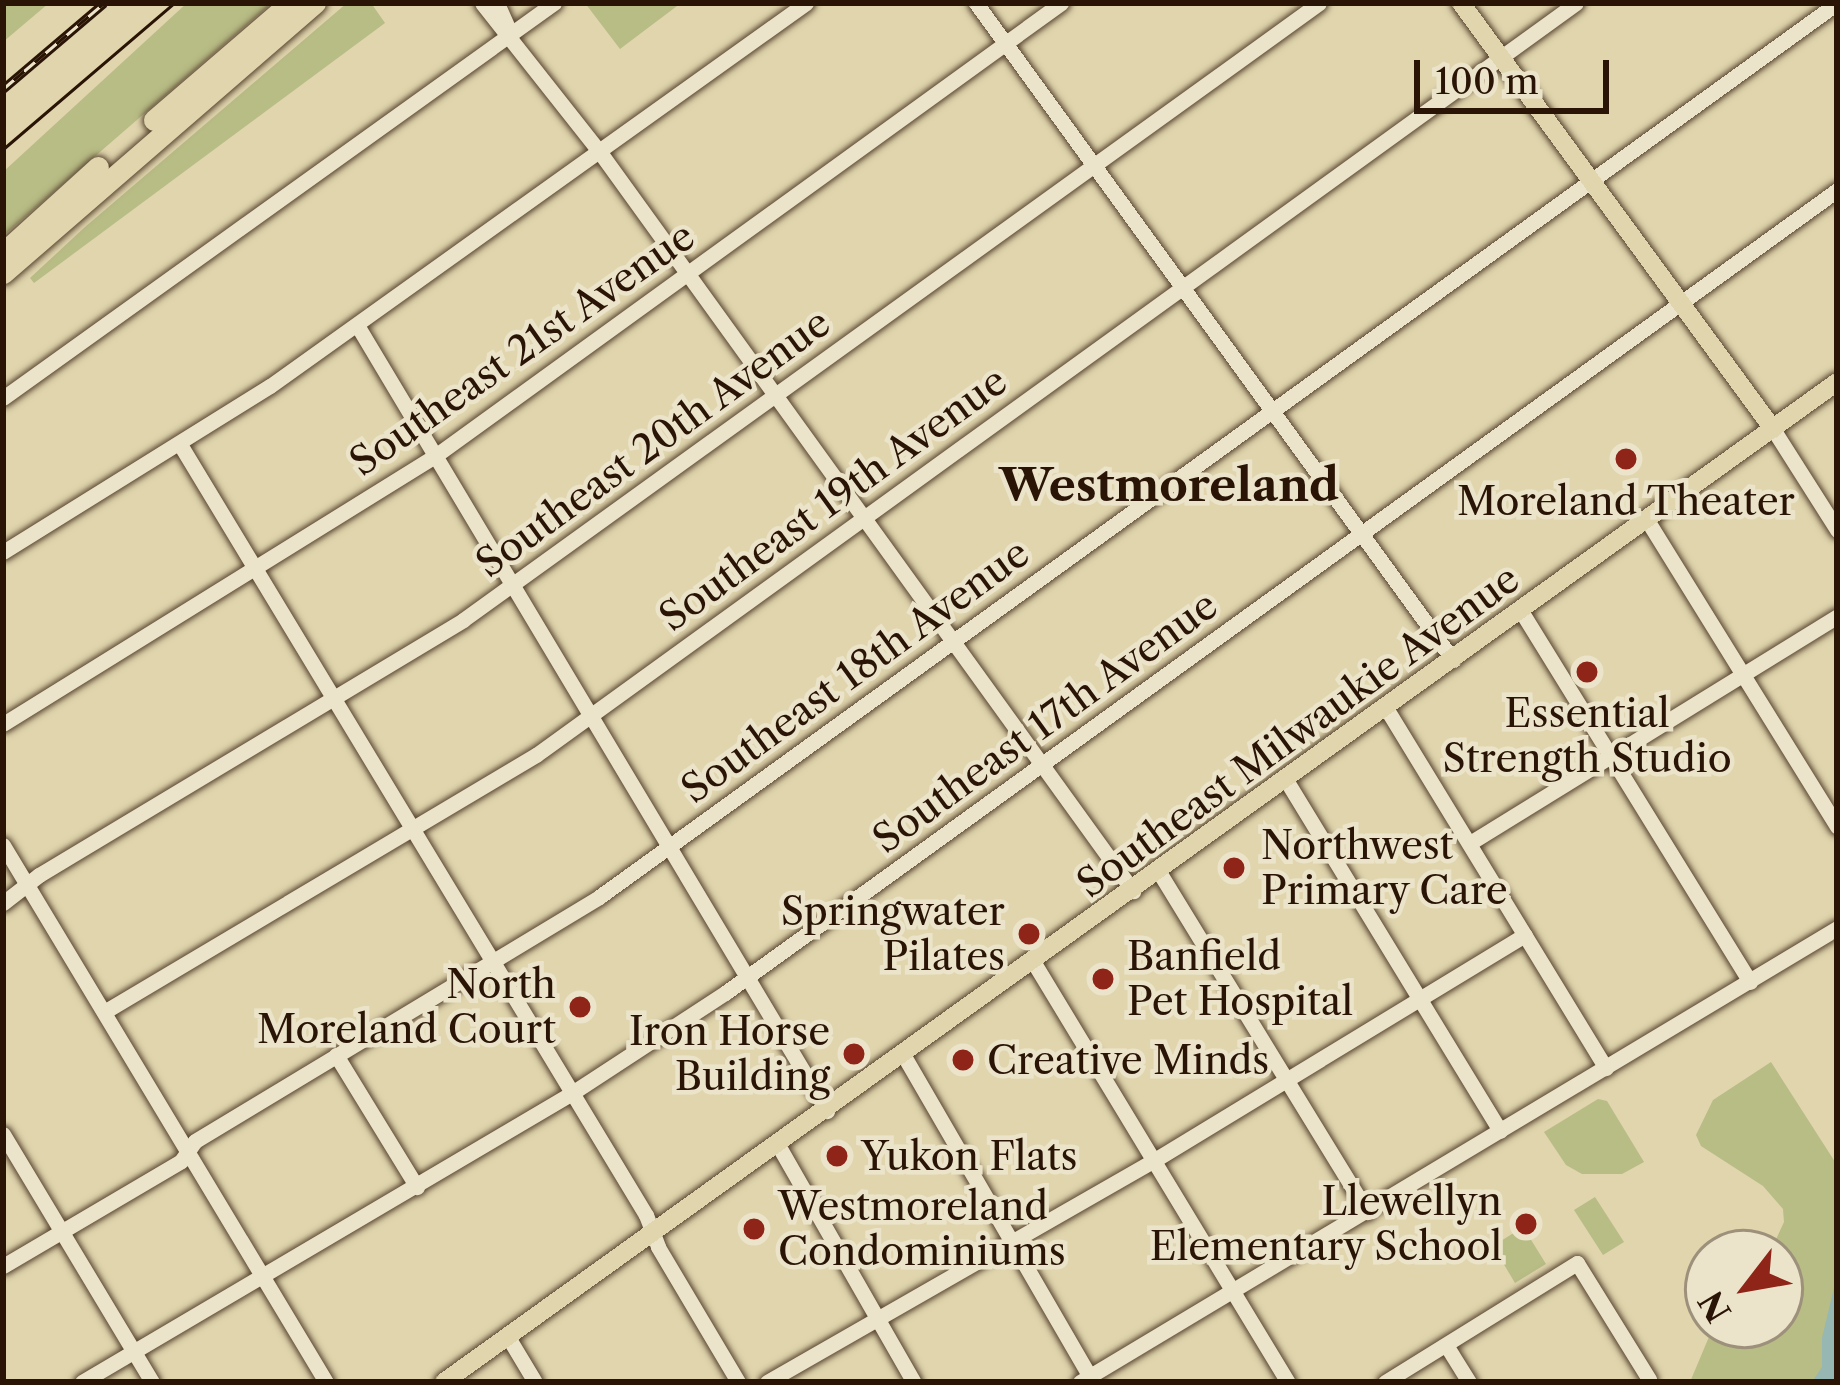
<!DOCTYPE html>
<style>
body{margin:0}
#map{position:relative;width:1840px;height:1385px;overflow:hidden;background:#e0d5ad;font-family:"Libre Caslon Text",serif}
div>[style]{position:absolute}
.green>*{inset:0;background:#b8bc85}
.water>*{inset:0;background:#96b7b2}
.roads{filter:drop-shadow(0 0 3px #57442f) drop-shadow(0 0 3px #57442f)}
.minor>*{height:15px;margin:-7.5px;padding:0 7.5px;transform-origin:7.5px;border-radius:7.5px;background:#ebe4ca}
.major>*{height:18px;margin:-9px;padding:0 9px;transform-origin:9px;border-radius:9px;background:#e0d5ad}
.highway>*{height:21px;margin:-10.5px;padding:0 10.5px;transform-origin:10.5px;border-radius:10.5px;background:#e0d5ad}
.tram>*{height:3px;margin:-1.5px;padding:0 1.5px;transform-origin:1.5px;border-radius:1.5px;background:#291405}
.rail>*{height:9px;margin-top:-4.5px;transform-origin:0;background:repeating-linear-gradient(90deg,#ebe4ca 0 14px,#291405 0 28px);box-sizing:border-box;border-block:3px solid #291405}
.dots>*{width:33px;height:33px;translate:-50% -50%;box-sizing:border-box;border:6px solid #ebe4ca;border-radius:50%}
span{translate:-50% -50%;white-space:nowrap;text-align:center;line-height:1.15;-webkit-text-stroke:9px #ebe4ca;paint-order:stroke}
.street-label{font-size:39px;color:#291405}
.poi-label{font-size:39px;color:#291405}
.left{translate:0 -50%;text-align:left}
.right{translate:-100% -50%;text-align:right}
.quarter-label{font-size:45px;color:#291405;font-weight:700}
.frame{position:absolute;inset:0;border:6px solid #291405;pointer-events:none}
.north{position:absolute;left:1684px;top:1229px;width:120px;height:120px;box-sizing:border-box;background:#ebe4ca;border:3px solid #9d917b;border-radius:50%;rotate:239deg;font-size:33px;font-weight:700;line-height:48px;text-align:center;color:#291405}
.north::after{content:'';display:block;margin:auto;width:42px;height:54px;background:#8f2418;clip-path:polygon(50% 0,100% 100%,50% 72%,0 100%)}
.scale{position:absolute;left:1414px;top:60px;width:195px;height:54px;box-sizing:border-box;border:6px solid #291405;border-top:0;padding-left:15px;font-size:36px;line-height:42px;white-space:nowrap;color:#291405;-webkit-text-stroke:9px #ebe4ca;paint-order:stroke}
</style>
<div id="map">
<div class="green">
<i style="clip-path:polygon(3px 3px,49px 3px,3px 42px)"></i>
<i style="clip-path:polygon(187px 3px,272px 3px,3px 236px,3px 172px)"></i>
<i style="clip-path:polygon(347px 3px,371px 3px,385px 23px,34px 283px,30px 278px,85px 227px)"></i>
<i style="clip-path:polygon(585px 3px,661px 5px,681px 3px,620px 49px)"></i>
<i style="clip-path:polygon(1771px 1062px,1837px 1165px,1837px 1382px,1690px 1382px,1714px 1325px,1780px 1325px,1780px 1253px,1759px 1253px,1772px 1248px,1784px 1222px,1783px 1209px,1763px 1186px,1701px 1146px,1696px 1135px,1713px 1100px)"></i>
<i style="clip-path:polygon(1598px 1099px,1607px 1101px,1644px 1162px,1622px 1174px,1582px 1174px,1566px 1165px,1544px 1132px)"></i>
<i style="clip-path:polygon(1595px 1197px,1624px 1242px,1603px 1255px,1574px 1210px)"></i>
<i style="clip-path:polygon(1523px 1227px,1546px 1264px,1515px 1283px,1493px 1246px)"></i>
</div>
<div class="water">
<i style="clip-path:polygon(1837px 1275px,1837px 1382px,1812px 1382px,1822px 1367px,1822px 1338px)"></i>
</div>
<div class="roads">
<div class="minor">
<i style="left:482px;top:3px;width:189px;rotate:51.7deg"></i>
<i style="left:599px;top:151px;width:913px;rotate:54.18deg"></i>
<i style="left:497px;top:3px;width:35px;rotate:66deg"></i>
<i style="left:976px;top:3px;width:812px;rotate:54.02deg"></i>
<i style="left:357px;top:325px;width:916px;rotate:59.12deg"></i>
<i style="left:3px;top:398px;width:678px;rotate:-35.64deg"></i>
<i style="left:1773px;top:429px;width:120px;rotate:57.6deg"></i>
<i style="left:181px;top:446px;width:899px;rotate:58.84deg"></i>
<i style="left:646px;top:1215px;width:34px;rotate:69deg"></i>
<i style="left:658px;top:1247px;width:157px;rotate:59.3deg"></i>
<i style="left:1647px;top:520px;width:361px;rotate:58.2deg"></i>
<i style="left:3px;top:552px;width:314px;rotate:-31.9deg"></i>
<i style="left:270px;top:386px;width:659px;rotate:-35.55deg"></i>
<i style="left:1521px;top:611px;width:436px;rotate:58.3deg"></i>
<i style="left:1386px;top:708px;width:422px;rotate:58.6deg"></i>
<i style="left:3px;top:724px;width:508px;rotate:-31.81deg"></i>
<i style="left:435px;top:456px;width:773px;rotate:-35.89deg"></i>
<i style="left:1286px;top:780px;width:411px;rotate:58.6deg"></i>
<i style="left:1470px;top:843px;width:432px;rotate:-31.7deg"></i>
<i style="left:3px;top:845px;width:627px;rotate:58.97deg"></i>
<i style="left:1159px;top:872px;width:399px;rotate:58.5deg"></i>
<i style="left:3px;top:903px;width:46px;rotate:-37.9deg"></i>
<i style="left:39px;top:875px;width:495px;rotate:-31deg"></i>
<i style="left:463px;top:620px;width:1055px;rotate:-35.78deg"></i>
<i style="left:1034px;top:963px;width:490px;rotate:58.8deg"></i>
<i style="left:104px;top:1012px;width:503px;rotate:-30.75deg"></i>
<i style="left:536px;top:755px;width:1283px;rotate:-35.87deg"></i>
<i style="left:336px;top:1055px;width:155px;rotate:58.5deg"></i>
<i style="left:904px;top:1056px;width:377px;rotate:59.9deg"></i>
<i style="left:3px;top:1134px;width:289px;rotate:59deg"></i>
<i style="left:778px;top:1145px;width:273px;rotate:60.2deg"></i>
<i style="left:3px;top:1266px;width:207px;rotate:-30.5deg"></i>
<i style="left:181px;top:1161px;width:24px;rotate:-55deg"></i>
<i style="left:195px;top:1141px;width:472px;rotate:-31.1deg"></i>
<i style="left:599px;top:897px;width:1527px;rotate:-35.83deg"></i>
<i style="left:508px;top:1337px;width:52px;rotate:59deg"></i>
<i style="left:1446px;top:1345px;width:44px;rotate:58.1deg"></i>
<i style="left:82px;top:1382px;width:569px;rotate:-30.53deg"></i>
<i style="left:572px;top:1093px;width:183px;rotate:-33.2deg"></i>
<i style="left:725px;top:993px;width:1372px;rotate:-35.83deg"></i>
<i style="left:767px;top:1382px;width:445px;rotate:-29.8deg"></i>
<i style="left:1153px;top:1161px;width:435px;rotate:-31.3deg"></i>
<i style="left:1080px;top:1382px;width:883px;rotate:-30.95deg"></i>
<i style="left:1385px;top:1382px;width:226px;rotate:-31.8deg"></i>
<i style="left:1577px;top:1263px;width:137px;rotate:58.2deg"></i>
</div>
<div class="major">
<i style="left:1461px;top:3px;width:528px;rotate:53.78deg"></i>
<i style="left:444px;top:1382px;width:1715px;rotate:-35.67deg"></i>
</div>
<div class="highway">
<i style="left:154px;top:120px;width:179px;rotate:-40.7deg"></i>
<i style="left:3px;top:253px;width:128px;rotate:-42.2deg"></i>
<i style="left:3px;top:273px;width:413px;rotate:-40.9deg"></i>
</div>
</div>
<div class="tram">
<i style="left:3px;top:149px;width:225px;rotate:-40.5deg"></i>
</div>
<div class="rail">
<i style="left:3px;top:89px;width:133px;rotate:-40.4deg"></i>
</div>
<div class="dots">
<i style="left:1626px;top:459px;background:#8f2418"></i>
<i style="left:1587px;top:672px;background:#8f2418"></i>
<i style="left:1234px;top:868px;background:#8f2418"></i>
<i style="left:1029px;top:934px;background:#8f2418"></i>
<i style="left:1103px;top:979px;background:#8f2418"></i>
<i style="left:580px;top:1007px;background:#8f2418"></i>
<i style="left:854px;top:1054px;background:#8f2418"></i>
<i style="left:963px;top:1060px;background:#8f2418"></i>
<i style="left:837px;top:1156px;background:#8f2418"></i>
<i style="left:1526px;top:1224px;background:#8f2418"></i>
<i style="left:754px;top:1229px;background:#8f2418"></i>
</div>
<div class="street-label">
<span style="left:522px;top:349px;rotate:-35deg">Southeast 21st Avenue</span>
<span style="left:653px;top:443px;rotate:-36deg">Southeast 20th Avenue</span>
<span style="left:833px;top:499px;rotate:-36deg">Southeast 19th Avenue</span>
<span style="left:855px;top:671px;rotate:-36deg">Southeast 18th Avenue</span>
<span style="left:1045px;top:722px;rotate:-36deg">Southeast 17th Avenue</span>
<span style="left:1298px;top:731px;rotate:-36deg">Southeast Milwaukie Avenue</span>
</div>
<div class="poi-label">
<span style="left:1626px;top:501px">Moreland Theater</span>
<span style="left:1587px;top:736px">Essential<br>Strength Studio</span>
<span class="left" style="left:1261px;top:868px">Northwest<br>Primary Care</span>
<span class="right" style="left:1005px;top:934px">Springwater<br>Pilates</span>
<span class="left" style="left:1127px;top:979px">Banfield<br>Pet Hospital</span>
<span class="right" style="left:556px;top:1007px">North<br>Moreland Court</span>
<span class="right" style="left:830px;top:1054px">Iron Horse<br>Building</span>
<span class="left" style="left:987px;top:1060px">Creative Minds</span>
<span class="left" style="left:861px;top:1156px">Yukon Flats</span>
<span class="right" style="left:1502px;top:1224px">Llewellyn<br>Elementary School</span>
<span class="left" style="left:778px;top:1229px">Westmoreland<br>Condominiums</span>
</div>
<div class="quarter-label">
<span style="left:1169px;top:486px">Westmoreland</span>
</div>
<div class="frame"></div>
<div class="north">N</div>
<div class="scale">100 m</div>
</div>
